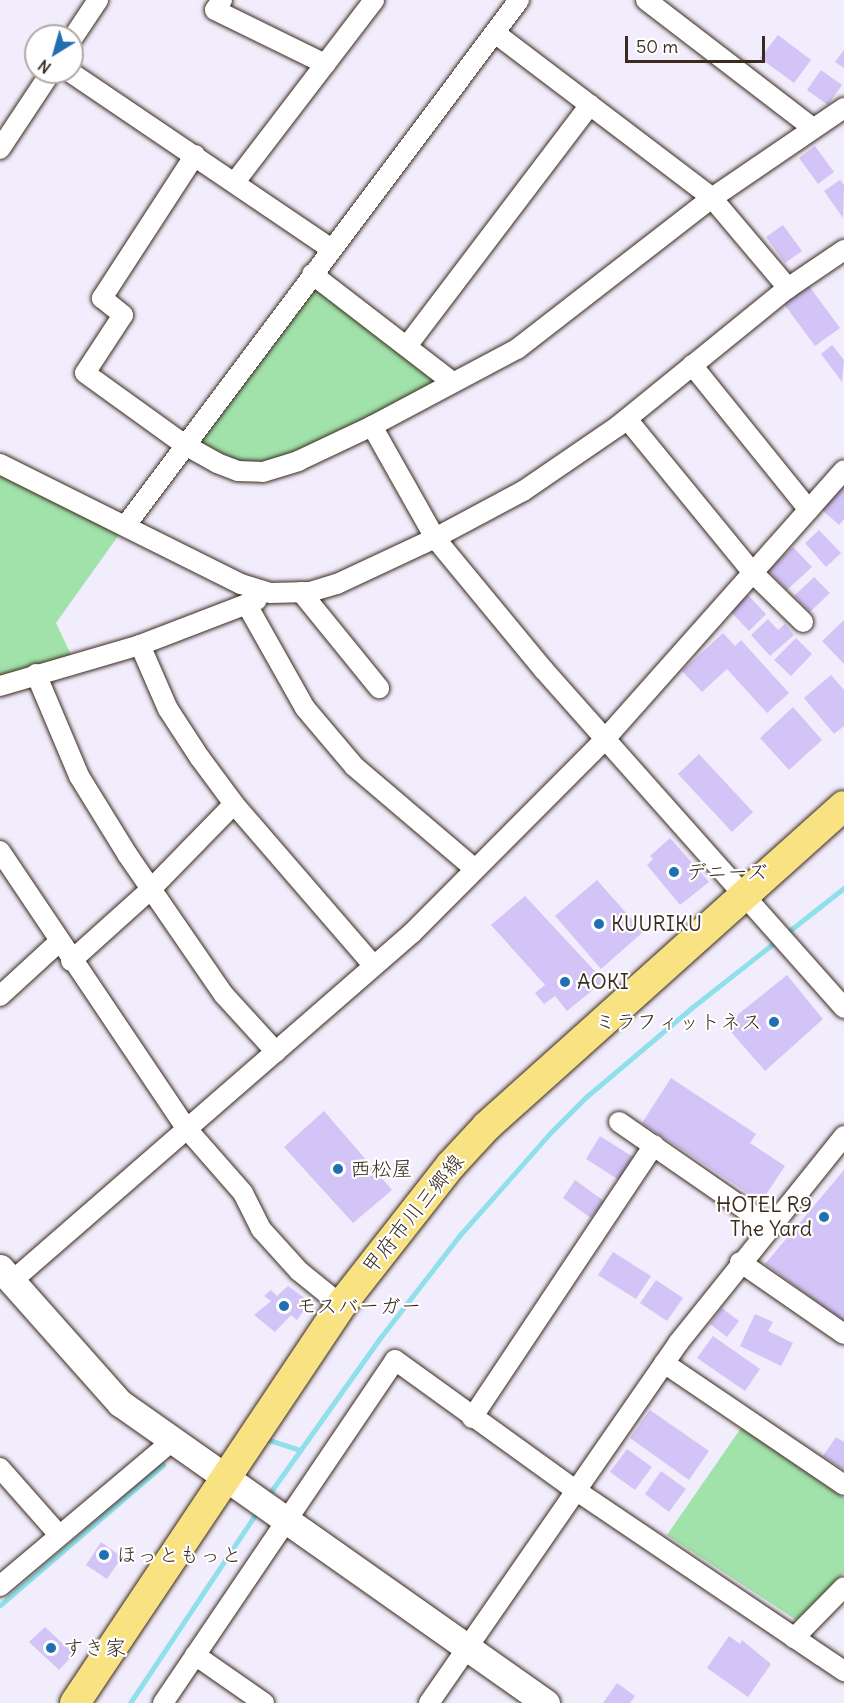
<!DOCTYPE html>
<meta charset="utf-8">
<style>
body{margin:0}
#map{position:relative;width:844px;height:1703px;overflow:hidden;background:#f2edfc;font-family:Delius,"Klee One",sans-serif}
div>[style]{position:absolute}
.green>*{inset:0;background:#a1e2ab}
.stream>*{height:5px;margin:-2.5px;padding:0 2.5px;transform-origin:2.5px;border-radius:2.5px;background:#90e0eb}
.building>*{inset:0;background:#d2c4f6}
.roads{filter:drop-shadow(0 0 2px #3b2a1e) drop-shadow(0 0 2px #3b2a1e)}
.street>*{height:20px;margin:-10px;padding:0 10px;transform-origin:10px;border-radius:10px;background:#fff}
.secondary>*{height:27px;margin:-13.5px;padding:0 13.5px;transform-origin:13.5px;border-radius:13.5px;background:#fff}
.primary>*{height:30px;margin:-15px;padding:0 15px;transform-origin:15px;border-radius:15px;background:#f8e281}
.dots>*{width:16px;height:16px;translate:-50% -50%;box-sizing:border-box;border:3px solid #fff;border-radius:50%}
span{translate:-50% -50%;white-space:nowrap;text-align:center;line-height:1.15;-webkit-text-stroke:4.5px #fff;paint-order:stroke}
.poi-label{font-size:21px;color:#3b2a1e}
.left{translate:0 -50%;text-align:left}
.right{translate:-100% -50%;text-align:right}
.street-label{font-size:21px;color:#3b2a1e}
.north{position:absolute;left:24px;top:24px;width:60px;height:60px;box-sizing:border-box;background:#fff;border:2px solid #b1aaa5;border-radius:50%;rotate:217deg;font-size:16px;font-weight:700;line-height:24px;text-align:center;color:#3b2a1e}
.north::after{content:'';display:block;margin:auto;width:21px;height:27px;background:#1f6fb2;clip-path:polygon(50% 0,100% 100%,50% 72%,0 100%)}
.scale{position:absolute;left:625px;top:36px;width:140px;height:27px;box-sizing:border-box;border:3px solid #3b2a1e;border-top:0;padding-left:8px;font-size:18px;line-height:21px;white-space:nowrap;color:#3b2a1e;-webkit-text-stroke:4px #fff;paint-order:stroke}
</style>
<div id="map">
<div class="green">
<i style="clip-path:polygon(312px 274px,452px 382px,263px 472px,185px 445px)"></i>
<i style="clip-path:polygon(0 464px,126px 525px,56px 623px,75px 663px,0 686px)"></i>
<i style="clip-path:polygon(741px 1428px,844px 1498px,844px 1573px,796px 1620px,667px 1535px)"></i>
</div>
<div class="stream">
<i style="left:269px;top:1440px;width:33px;rotate:18deg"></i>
<i style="left:267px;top:1497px;width:195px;rotate:-54.6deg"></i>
<i style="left:380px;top:1338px;width:129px;rotate:-52.2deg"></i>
<i style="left:459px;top:1236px;width:140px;rotate:-48.5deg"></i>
<i style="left:552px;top:1131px;width:48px;rotate:-45deg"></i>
<i style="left:586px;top:1097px;width:136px;rotate:-40.2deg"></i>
<i style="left:690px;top:1009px;width:196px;rotate:-38.2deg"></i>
<i style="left:0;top:1605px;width:215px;rotate:-40.7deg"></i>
<i style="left:130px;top:1703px;width:233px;rotate:-56.4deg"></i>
</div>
<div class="building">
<i style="clip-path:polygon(778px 35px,811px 60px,794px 83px,760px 58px)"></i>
<i style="clip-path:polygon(844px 50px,844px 68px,835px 62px)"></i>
<i style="clip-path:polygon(821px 70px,842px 85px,828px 105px,807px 90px)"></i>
<i style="clip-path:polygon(815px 146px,834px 172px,818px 184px,799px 158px)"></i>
<i style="clip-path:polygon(840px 180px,844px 185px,843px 218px,824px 191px)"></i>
<i style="clip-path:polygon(783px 225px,802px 251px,785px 263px,766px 237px)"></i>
<i style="clip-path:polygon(809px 286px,840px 328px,815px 346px,784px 304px)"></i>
<i style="clip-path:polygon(832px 345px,844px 360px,842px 382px,821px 354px)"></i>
<i style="clip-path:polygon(844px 483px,844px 519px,839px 525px,821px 509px)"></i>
<i style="clip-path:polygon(819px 530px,841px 553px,826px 567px,805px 543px)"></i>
<i style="clip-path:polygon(793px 547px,812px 567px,787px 590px,768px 570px)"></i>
<i style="clip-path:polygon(814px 577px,830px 593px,810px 612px,794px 596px)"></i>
<i style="clip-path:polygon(748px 595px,766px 614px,749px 631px,730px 611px)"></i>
<i style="clip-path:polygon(768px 619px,778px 630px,785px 624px,794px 635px,770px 656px,751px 635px)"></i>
<i style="clip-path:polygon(844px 620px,844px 664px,822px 641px)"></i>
<i style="clip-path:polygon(723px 633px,735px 646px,741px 640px,789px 693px,767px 713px,727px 669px,702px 692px,682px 671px)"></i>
<i style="clip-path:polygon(796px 638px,812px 654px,791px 676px,774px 660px)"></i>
<i style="clip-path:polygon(831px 675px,844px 690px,844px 726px,834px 734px,804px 698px)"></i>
<i style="clip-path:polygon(793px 707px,822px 740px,789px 770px,760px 738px)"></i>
<i style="clip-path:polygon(699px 754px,753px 812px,732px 832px,678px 774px)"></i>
<i style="clip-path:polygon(670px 838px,709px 882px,680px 905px,647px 865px,653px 859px,650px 856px)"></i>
<i style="clip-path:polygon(597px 880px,643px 932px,601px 969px,555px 916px)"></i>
<i style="clip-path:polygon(525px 896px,604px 981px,567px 1011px,555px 996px,544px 1004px,535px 993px,545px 985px,491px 925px)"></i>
<i style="clip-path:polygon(787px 975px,823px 1019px,765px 1071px,725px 1025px)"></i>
<i style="clip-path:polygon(671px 1078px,756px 1134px,750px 1143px,785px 1166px,761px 1202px,642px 1123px)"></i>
<i style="clip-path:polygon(324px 1111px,392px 1190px,353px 1223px,284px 1147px)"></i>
<i style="clip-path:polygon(600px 1136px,633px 1157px,619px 1180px,586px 1159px)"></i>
<i style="clip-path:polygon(844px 1170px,844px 1321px,765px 1264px)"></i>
<i style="clip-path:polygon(575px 1180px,604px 1201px,591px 1218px,563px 1198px)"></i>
<i style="clip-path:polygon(613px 1252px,651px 1276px,636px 1299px,598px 1275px)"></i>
<i style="clip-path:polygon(656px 1280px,683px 1298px,667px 1321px,640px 1303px)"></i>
<i style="clip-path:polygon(288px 1286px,310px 1302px,297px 1320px,291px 1315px,275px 1332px,254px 1315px,271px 1301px,264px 1296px,271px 1290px,277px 1296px)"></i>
<i style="clip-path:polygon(722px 1308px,739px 1321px,727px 1337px,710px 1324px)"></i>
<i style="clip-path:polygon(755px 1314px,773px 1322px,768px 1331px,793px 1343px,781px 1366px,740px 1346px)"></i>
<i style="clip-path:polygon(713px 1336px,760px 1369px,745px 1391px,697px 1358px)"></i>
<i style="clip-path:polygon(650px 1410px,709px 1451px,689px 1480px,630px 1438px)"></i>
<i style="clip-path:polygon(836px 1437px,844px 1442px,844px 1470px,823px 1456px)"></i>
<i style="clip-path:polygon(627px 1449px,652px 1467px,635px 1490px,610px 1472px)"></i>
<i style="clip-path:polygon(661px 1471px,686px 1489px,669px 1512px,645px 1494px)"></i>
<i style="clip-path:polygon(101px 1542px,122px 1557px,107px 1579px,86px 1565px)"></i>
<i style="clip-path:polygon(45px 1627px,74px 1654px,59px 1670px,29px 1642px)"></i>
<i style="clip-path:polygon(729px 1636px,740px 1644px,742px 1640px,771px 1664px,748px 1697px,707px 1668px)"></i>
<i style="clip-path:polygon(617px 1683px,635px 1696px,630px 1703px,603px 1703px)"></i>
</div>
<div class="roads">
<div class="street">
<i style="left:222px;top:0;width:12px;rotate:125deg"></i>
<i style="left:215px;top:10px;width:123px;rotate:26.1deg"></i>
<i style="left:646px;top:0;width:210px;rotate:37.5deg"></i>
<i style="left:495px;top:33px;width:273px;rotate:37.2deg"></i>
<i style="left:712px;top:198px;width:118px;rotate:49.8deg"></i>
<i style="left:72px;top:39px;width:47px;rotate:-56.3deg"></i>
<i style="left:70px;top:72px;width:315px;rotate:34.1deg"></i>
<i style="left:0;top:149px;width:92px;rotate:-56.5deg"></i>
<i style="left:195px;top:155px;width:171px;rotate:123deg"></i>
<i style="left:102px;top:298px;width:27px;rotate:39deg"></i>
<i style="left:123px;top:315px;width:69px;rotate:123.2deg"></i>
<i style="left:85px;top:373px;width:123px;rotate:35.8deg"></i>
<i style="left:185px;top:445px;width:37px;rotate:29deg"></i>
<i style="left:217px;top:463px;width:22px;rotate:21deg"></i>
<i style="left:238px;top:471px;width:25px;rotate:2deg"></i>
<i style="left:263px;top:472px;width:37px;rotate:-17deg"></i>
<i style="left:298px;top:461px;width:82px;rotate:-25.3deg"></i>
<i style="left:372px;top:426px;width:164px;rotate:-28deg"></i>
<i style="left:517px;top:349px;width:247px;rotate:-37.8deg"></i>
<i style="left:712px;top:198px;width:160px;rotate:-34.3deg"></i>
<i style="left:235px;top:182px;width:229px;rotate:-52.6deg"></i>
<i style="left:312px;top:274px;width:177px;rotate:37.6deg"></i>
<i style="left:407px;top:346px;width:303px;rotate:-52.8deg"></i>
<i style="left:692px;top:365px;width:186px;rotate:51.1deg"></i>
<i style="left:627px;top:419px;width:199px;rotate:50.7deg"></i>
<i style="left:753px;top:573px;width:70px;rotate:44.4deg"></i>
<i style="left:372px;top:426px;width:129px;rotate:60.6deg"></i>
<i style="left:435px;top:538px;width:171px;rotate:50.5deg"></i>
<i style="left:544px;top:670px;width:452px;rotate:48.4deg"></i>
<i style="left:0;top:464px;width:269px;rotate:26.5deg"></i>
<i style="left:241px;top:584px;width:30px;rotate:17deg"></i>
<i style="left:270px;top:593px;width:40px;rotate:-1.4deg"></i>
<i style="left:310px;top:592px;width:28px;rotate:-17deg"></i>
<i style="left:337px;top:584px;width:108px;rotate:-25.1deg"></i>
<i style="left:435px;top:538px;width:100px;rotate:-28.1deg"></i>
<i style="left:523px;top:491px;width:115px;rotate:-34.4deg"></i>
<i style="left:618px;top:426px;width:219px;rotate:-39.1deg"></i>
<i style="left:788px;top:288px;width:68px;rotate:-34.2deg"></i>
<i style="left:126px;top:525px;width:656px;rotate:-53.18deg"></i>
<i style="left:301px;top:592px;width:124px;rotate:50.9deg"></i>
<i style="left:247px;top:605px;width:118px;rotate:60.6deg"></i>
<i style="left:305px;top:708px;width:76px;rotate:49.8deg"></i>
<i style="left:354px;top:766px;width:159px;rotate:40.4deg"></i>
<i style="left:140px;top:645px;width:70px;rotate:66.4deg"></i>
<i style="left:168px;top:709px;width:59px;rotate:56.9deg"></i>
<i style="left:200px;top:758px;width:57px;rotate:53.5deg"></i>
<i style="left:234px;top:804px;width:213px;rotate:49.2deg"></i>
<i style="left:36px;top:674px;width:111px;rotate:67.1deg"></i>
<i style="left:79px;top:776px;width:92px;rotate:58.4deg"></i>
<i style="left:127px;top:854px;width:171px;rotate:55.5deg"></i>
<i style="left:224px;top:995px;width:77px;rotate:47.6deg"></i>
<i style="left:0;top:686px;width:146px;rotate:-16.3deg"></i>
<i style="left:140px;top:645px;width:125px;rotate:-21deg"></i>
<i style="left:0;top:851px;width:335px;rotate:56.1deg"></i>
<i style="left:187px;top:1129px;width:85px;rotate:48.8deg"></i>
<i style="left:243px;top:1193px;width:40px;rotate:63.4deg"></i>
<i style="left:261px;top:1229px;width:57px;rotate:47.9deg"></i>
<i style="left:299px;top:1271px;width:54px;rotate:39deg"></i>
<i style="left:71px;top:961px;width:109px;rotate:-42deg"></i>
<i style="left:152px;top:888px;width:117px;rotate:-45.7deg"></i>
<i style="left:0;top:996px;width:80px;rotate:-42.5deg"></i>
<i style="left:619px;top:1122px;width:183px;rotate:34.7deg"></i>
<i style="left:740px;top:1262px;width:126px;rotate:34.7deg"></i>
<i style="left:12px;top:1281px;width:530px;rotate:-41.02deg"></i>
<i style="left:412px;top:933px;width:275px;rotate:-45.1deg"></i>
<i style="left:606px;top:738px;width:358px;rotate:-48.4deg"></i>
<i style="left:664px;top:1363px;width:217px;rotate:34.1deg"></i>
<i style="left:472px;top:1418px;width:328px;rotate:-56.3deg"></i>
<i style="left:0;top:1468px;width:89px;rotate:48.6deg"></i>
<i style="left:0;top:1586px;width:224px;rotate:-40.1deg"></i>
<i style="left:794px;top:1638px;width:71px;rotate:-45.6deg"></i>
<i style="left:195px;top:1655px;width:84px;rotate:34.8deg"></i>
<i style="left:163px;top:1703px;width:414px;rotate:-55.9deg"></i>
<i style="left:395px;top:1360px;width:221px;rotate:35.8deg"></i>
<i style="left:574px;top:1489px;width:326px;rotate:34deg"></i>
<i style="left:429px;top:1703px;width:439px;rotate:-55.3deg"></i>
<i style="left:679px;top:1342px;width:264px;rotate:-51.3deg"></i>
</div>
<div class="secondary">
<i style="left:0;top:1268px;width:181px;rotate:48.4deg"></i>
<i style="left:120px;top:1403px;width:521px;rotate:35.15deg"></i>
</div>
<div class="primary">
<i style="left:75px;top:1703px;width:479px;rotate:-56.2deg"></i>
<i style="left:341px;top:1305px;width:177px;rotate:-51.9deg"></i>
<i style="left:450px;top:1166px;width:54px;rotate:-47.2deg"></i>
<i style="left:487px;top:1126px;width:479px;rotate:-41.9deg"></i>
</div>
</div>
<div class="dots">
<i style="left:674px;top:872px;background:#1f6fb2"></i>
<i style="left:599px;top:924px;background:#1f6fb2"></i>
<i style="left:565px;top:982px;background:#1f6fb2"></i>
<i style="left:774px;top:1022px;background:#1f6fb2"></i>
<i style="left:338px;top:1169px;background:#1f6fb2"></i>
<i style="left:824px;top:1217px;background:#1f6fb2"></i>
<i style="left:284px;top:1306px;background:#1f6fb2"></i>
<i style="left:104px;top:1555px;background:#1f6fb2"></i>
<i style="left:51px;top:1648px;background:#1f6fb2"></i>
</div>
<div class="poi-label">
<span class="left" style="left:686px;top:872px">デニーズ</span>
<span class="left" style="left:611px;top:924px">KUURIKU</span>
<span class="left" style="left:577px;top:982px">AOKI</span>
<span class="right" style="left:762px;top:1022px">ミラフィットネス</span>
<span class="left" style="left:350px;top:1169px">西松屋</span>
<span class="right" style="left:812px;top:1217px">HOTEL R9<br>The Yard</span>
<span class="left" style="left:296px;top:1306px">モスバーガー</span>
<span class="left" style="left:116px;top:1555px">ほっともっと</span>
<span class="left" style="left:63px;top:1648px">すき家</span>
</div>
<div class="street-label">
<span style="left:413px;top:1214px;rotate:-51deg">甲府市川三郷線</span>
</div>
<div class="north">N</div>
<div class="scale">50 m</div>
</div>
